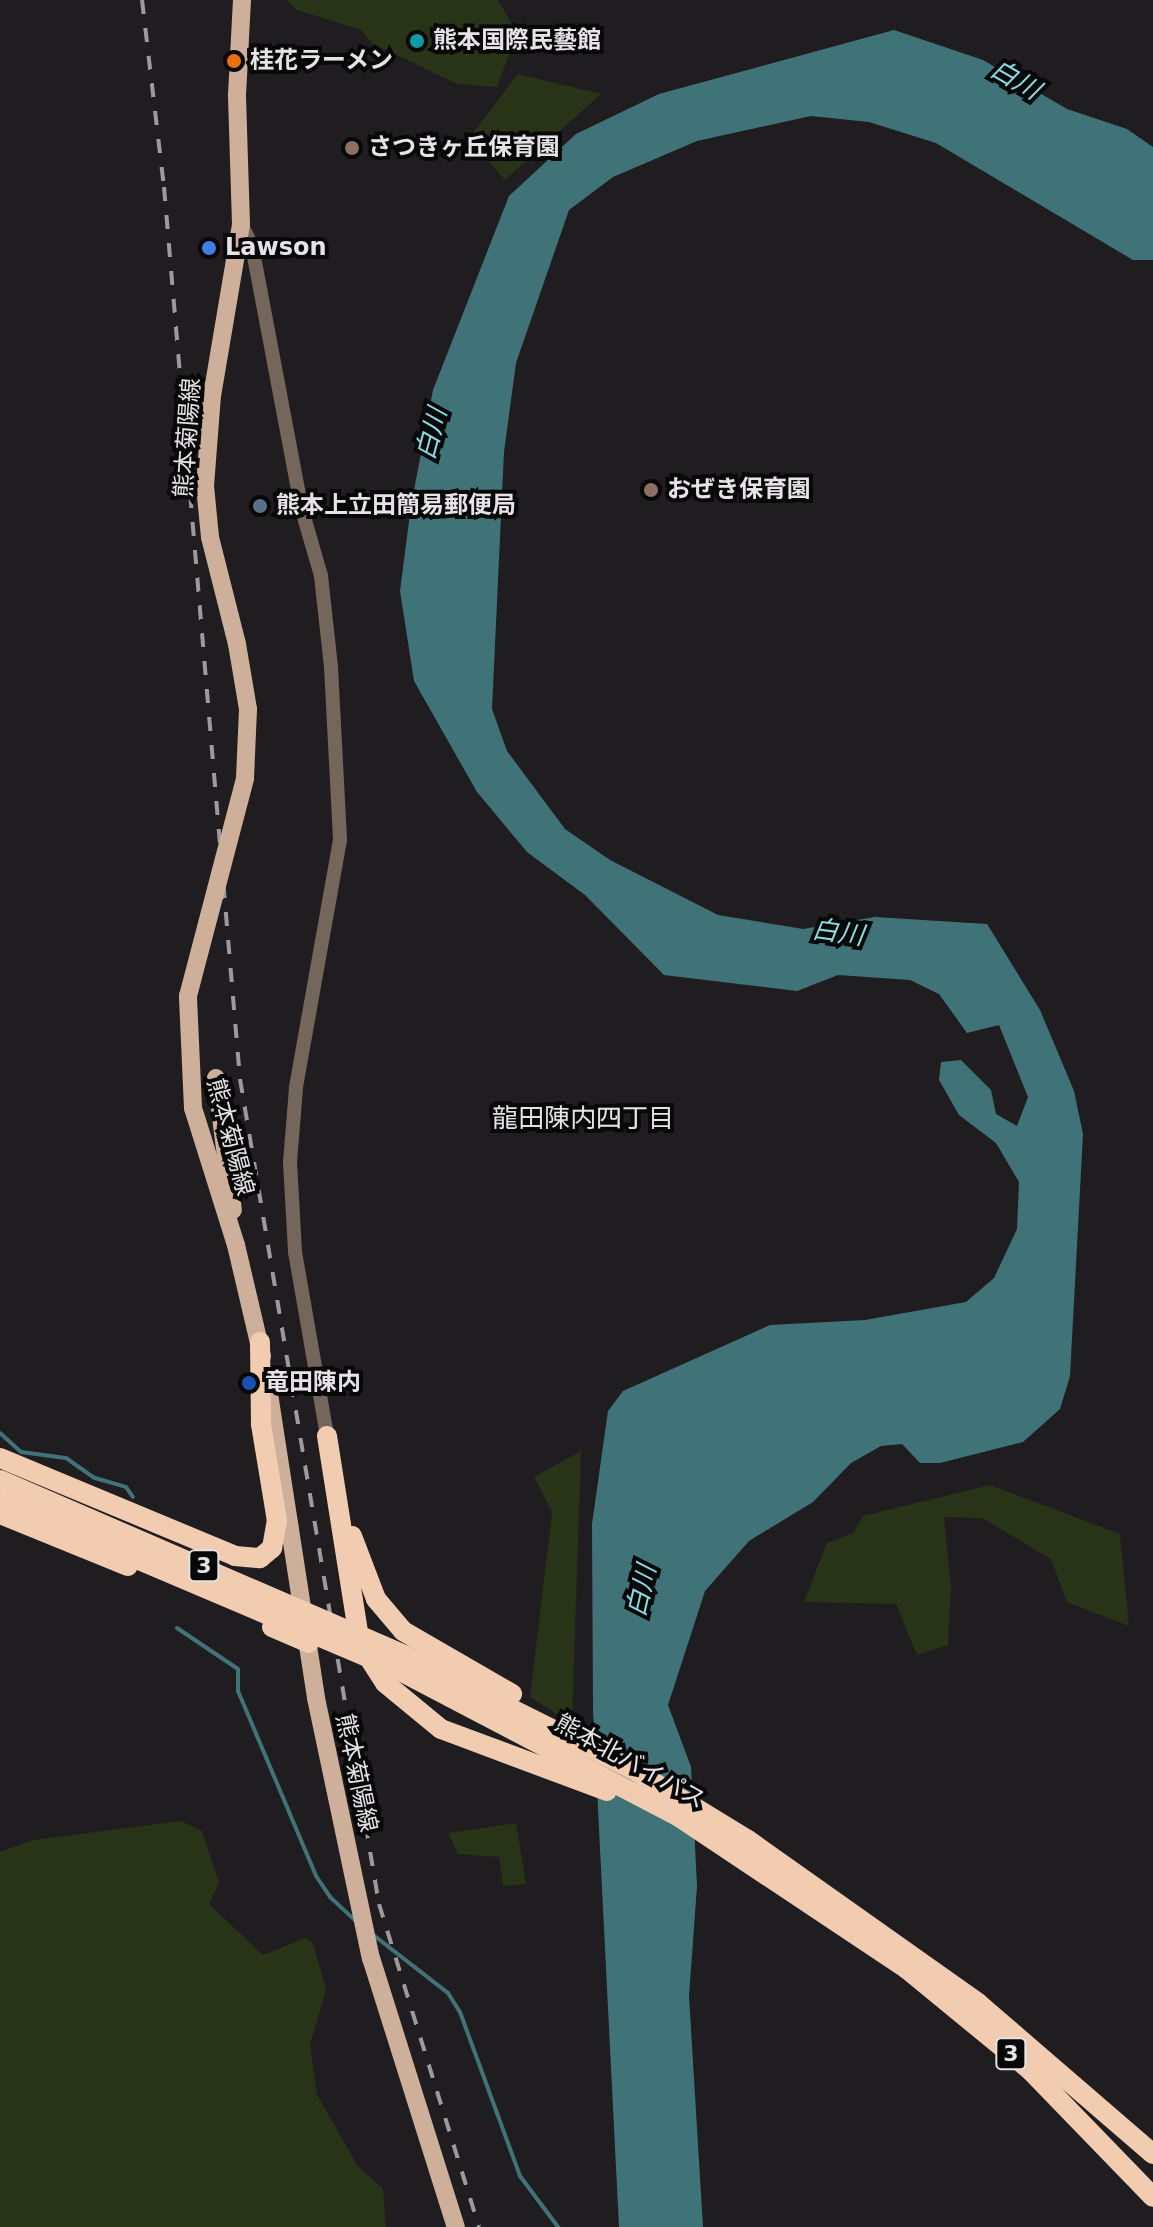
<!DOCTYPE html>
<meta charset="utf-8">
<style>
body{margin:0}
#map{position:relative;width:1153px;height:2227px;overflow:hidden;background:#201d20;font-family:"DejaVu Sans","Noto Sans JP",sans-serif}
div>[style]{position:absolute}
.green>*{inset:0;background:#283317}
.water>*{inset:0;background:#407378}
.stream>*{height:4px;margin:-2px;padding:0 2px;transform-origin:2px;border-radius:2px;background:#407378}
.minor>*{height:14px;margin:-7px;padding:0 7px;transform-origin:7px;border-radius:7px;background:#75665b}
.major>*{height:18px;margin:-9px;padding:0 9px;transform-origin:9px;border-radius:9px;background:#ceaf99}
.highway>*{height:20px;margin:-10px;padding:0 10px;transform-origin:10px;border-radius:10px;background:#f2ccb1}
.rail>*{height:4px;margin-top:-2px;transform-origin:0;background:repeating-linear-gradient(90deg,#9c9a9c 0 14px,transparent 0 28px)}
.major-bridge>*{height:18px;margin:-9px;padding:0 9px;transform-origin:9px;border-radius:9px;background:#ceaf99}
.highway-bridge>*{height:20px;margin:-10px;padding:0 10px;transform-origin:10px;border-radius:10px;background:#f2ccb1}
.dots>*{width:22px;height:22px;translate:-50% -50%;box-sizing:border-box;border:4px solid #090809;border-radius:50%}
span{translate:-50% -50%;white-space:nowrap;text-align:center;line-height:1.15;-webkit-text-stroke:8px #090809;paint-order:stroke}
.shield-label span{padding:2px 6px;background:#090809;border:2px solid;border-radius:6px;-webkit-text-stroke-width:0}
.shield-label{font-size:22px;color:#e5e3e5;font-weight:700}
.poi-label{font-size:24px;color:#e5e3e5;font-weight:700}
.left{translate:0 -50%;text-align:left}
.street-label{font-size:24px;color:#e5e3e5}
.water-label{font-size:26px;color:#86dee6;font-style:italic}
.neighbourhood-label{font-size:26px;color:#e5e3e5}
</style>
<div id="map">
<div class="green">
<i style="clip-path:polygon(287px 0,498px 0,517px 33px,497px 87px,457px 84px,372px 43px,361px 30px,297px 10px)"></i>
<i style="clip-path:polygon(518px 74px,601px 94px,505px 180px,469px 138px)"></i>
<i style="clip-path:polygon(581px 1451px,572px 1724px,530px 1697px,552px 1512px,534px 1477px)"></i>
<i style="clip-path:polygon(990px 1485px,1120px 1534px,1129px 1626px,1067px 1602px,1051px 1559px,982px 1518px,944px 1517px,951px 1588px,948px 1645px,917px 1655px,896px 1604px,804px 1602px,827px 1543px,853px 1533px,863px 1516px)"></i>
<i style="clip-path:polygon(181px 1821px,202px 1831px,219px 1883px,209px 1904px,263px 1955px,306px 1938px,313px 1943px,326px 1990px,310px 2045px,317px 2094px,357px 2165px,383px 2189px,386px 2227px,0 2227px,0 1852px,33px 1840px)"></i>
<i style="clip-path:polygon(516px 1823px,526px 1884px,503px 1886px,499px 1857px,458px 1854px,448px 1833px)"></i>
</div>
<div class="water">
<i style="clip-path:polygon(894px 30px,983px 60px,1067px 109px,1127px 129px,1153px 147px,1153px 260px,1133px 260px,936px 143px,869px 122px,811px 116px,697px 141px,613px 177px,569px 210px,516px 363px,504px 452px,492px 709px,507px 751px,565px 829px,610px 860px,718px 915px,803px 929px,875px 917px,987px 924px,1040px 1010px,1074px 1091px,1083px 1134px,1070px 1376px,1060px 1409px,1023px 1442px,940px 1463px,920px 1463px,902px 1444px,881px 1446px,851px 1463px,813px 1502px,749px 1541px,705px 1591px,668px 1705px,691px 1767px,697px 1886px,689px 1996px,703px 2227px,619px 2227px,593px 1709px,592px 1524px,608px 1411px,623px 1391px,770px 1325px,865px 1320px,966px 1302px,994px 1278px,1017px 1229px,1019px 1182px,996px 1143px,959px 1115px,939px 1080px,941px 1062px,961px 1060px,991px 1090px,996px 1114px,1017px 1126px,1028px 1097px,999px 1025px,967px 1033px,939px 994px,910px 980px,838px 975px,797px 991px,664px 975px,585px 895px,527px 852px,477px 792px,414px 681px,400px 591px,411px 506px,433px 390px,509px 196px,576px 134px,659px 94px)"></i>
</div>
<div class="stream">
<i style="left:0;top:1433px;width:28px;rotate:42deg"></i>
<i style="left:21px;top:1452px;width:45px;rotate:7.6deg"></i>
<i style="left:66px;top:1458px;width:35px;rotate:35deg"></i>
<i style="left:95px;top:1478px;width:32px;rotate:16deg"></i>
<i style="left:126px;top:1487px;width:12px;rotate:55deg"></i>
<i style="left:177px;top:1628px;width:73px;rotate:33.9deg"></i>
<i style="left:238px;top:1669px;width:22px;rotate:90deg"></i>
<i style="left:238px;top:1691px;width:201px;rotate:67.1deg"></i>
<i style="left:316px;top:1876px;width:25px;rotate:56deg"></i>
<i style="left:330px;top:1897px;width:35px;rotate:43deg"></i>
<i style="left:372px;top:1934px;width:96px;rotate:37.8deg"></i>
<i style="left:448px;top:1993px;width:22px;rotate:58deg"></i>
<i style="left:460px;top:2012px;width:175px;rotate:69.9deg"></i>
<i style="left:520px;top:2176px;width:64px;rotate:53.3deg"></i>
</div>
<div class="minor">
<i style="left:241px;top:224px;width:25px;rotate:63deg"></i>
<i style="left:252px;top:246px;width:269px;rotate:79.3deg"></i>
<i style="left:302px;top:510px;width:69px;rotate:73.9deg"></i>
<i style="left:321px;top:576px;width:92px;rotate:83.7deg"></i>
<i style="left:331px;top:667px;width:173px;rotate:87deg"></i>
<i style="left:340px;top:840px;width:252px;rotate:100.1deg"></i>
<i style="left:296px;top:1088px;width:74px;rotate:94.6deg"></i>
<i style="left:290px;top:1162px;width:90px;rotate:86.8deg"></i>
<i style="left:295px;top:1252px;width:187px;rotate:80.1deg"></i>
</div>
<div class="major">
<i style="left:237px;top:644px;width:110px;rotate:-104.2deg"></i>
<i style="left:210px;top:537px;width:51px;rotate:-95.6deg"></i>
<i style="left:205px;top:486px;width:90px;rotate:-85.6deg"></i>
<i style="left:212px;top:396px;width:174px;rotate:-80.4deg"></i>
<i style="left:241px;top:224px;width:129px;rotate:-91.8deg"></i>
<i style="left:237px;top:95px;width:95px;rotate:-87deg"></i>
<i style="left:216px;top:1078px;width:133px;rotate:82.7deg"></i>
<i style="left:193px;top:1108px;width:144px;rotate:72.6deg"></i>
<i style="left:236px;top:1245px;width:114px;rotate:76.8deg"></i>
<i style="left:267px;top:1381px;width:321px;rotate:81.2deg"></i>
<i style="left:316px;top:1698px;width:266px;rotate:78.1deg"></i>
<i style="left:371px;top:1958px;width:282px;rotate:72.5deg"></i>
</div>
<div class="highway">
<i style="left:327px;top:1436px;width:211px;rotate:81deg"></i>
<i style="left:360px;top:1644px;width:46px;rotate:57.3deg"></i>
<i style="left:385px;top:1683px;width:72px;rotate:39.4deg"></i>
<i style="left:441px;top:1729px;width:177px;rotate:20.5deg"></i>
<i style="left:0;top:1458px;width:255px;rotate:22.6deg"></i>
<i style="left:235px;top:1556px;width:25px;rotate:5deg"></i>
<i style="left:260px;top:1558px;width:16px;rotate:-40deg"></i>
<i style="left:272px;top:1548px;width:27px;rotate:-80deg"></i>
<i style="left:277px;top:1521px;width:98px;rotate:-99.4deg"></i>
<i style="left:261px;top:1424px;width:82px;rotate:-90.7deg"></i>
<i style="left:0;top:1514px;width:138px;rotate:22.1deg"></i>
<i style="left:352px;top:1536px;width:67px;rotate:69.1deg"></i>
<i style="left:376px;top:1599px;width:42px;rotate:49.8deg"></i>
<i style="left:403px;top:1631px;width:126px;rotate:30deg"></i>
<i style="left:272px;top:1627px;width:40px;rotate:23.4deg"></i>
<i style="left:406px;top:1656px;width:253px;rotate:26.6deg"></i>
<i style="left:632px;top:1769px;width:136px;rotate:31.5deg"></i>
<i style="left:748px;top:1840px;width:282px;rotate:35.3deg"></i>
<i style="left:978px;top:2003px;width:231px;rotate:40.8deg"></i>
<i style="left:400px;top:1671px;width:315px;rotate:27.6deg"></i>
<i style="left:679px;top:1817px;width:274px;rotate:33.7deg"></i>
<i style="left:907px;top:1969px;width:161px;rotate:39.4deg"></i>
<i style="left:1031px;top:2071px;width:175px;rotate:45.9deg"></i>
</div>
<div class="rail">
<i style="left:142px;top:0;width:188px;rotate:83.3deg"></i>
<i style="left:164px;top:187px;width:895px;rotate:85.13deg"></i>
<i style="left:240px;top:1079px;width:837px;rotate:80.44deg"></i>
<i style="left:379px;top:1904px;width:338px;rotate:72.8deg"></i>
</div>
<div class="major-bridge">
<i style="left:193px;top:1108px;width:112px;rotate:-92.6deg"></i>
<i style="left:188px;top:996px;width:225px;rotate:-75.3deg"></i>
<i style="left:245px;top:778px;width:69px;rotate:-87.5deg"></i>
<i style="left:248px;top:709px;width:66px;rotate:-99.6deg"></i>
</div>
<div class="highway-bridge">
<i style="left:0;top:1480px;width:443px;rotate:23.4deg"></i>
<i style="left:0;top:1501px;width:435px;rotate:23deg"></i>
</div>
<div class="dots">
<i style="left:417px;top:41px;background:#0f9aa8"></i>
<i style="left:234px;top:61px;background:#e8710a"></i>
<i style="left:352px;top:148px;background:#8d6e63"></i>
<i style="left:209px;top:248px;background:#3f7fe0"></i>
<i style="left:651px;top:490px;background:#8d6e63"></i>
<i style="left:260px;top:506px;background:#5c6f8a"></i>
<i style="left:249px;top:1383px;background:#1a4fb4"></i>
</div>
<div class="shield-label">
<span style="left:204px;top:1566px">3</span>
<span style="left:1011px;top:2054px">3</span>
</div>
<div class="poi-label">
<span class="left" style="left:433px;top:41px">熊本国際民藝館</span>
<span class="left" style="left:250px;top:61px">桂花ラーメン</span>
<span class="left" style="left:368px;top:148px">さつきヶ丘保育園</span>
<span class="left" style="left:225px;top:248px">Lawson</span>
<span class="left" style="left:667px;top:490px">おぜき保育園</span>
<span class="left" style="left:276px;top:506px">熊本上立田簡易郵便局</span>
<span class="left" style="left:265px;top:1383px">竜田陳内</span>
</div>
<div class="street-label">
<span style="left:188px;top:438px;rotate:-86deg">熊本菊陽線</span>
<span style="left:230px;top:1137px;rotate:75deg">熊本菊陽線</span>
<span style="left:630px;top:1762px;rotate:29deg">熊本北バイパス</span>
<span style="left:356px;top:1773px;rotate:78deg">熊本菊陽線</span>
</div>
<div class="water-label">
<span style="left:1015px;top:80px;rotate:30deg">白川</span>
<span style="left:432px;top:434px;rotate:-75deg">白川</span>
<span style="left:838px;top:933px;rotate:8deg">白川</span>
<span style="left:642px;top:1591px;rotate:-77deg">白川</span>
</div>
<div class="neighbourhood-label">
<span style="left:583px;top:1119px">龍田陳内四丁目</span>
</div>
</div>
